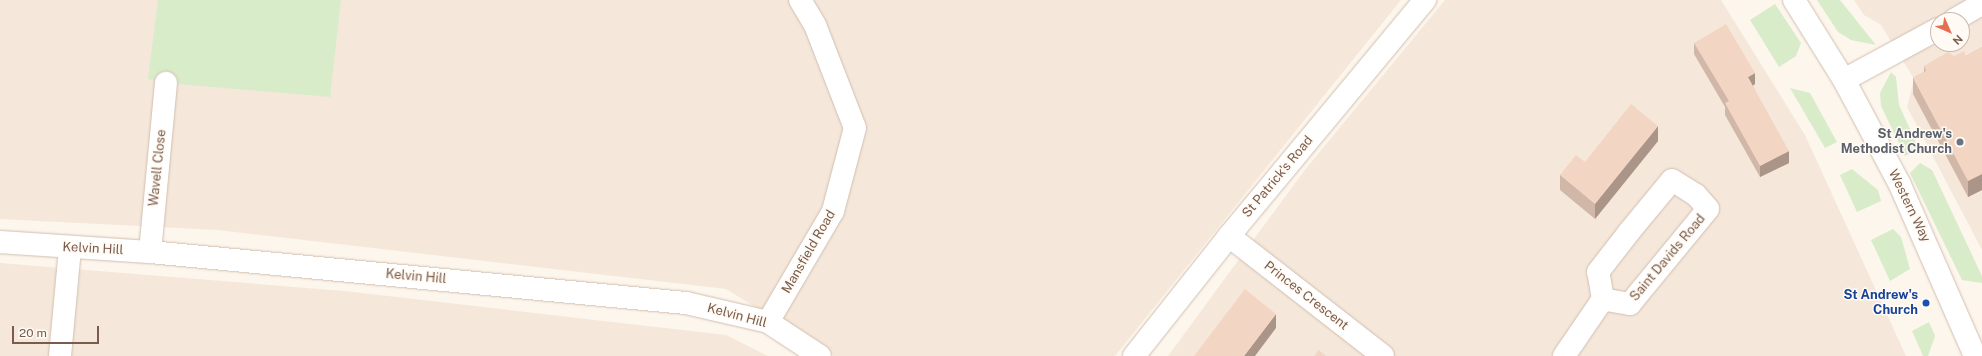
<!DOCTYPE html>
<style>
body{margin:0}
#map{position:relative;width:1982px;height:356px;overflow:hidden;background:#fdf6ec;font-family:"Public Sans",sans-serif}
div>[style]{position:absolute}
.residential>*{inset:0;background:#f5e8da}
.green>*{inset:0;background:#d8ecc9}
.roads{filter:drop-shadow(0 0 1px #d1beb0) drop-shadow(0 0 1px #d1beb0)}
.minor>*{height:22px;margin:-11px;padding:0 11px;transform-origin:11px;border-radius:11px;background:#fff}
.tertiary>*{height:22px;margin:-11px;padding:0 11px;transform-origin:11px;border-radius:11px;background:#fff}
.wall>*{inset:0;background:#d1b7a8}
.shaded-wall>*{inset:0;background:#aa9588}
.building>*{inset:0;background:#f3d5c3}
.dots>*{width:11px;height:11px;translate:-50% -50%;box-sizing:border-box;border:2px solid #fffaf3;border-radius:50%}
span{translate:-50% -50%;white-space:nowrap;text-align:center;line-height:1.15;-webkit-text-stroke:3px #fffaf3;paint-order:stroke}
.worship-label{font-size:13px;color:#5b616d;font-weight:700}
.right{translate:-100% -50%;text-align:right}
.street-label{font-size:13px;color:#7a5c4d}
.transit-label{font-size:13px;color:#164399;font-weight:700}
.north{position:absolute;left:1930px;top:12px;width:40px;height:40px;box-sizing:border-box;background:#fffaf3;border:1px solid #cabbb1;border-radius:50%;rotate:135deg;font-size:11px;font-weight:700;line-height:16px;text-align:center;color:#7a5c4d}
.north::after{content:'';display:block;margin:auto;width:14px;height:18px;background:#e76f51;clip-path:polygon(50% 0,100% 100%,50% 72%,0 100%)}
.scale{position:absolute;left:12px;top:326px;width:87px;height:18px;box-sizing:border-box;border:2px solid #7a5c4d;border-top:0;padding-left:5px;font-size:12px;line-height:14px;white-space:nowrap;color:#7a5c4d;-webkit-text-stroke:3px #fffaf3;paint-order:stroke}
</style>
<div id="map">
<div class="residential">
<i style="clip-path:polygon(0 0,1401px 0,1115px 356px,834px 356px,726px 289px,218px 230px,0 219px)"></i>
<i style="clip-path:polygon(1445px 0,1721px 0,1805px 135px,1906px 356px,1168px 356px,1304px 171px)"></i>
<i style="clip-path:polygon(evenodd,1854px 0,1982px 0,1982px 250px,1907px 107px,1914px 79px,1881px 25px,1864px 15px,1854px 0,1938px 20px,1962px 20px,1962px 44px,1938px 44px,1938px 20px)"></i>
<i style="clip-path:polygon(0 263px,344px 291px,726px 335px,768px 356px,0 356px)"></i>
</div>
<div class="green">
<i style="clip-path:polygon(158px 0,341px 0,330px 97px,166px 83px,148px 79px)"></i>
<i style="clip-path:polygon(1817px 0,1840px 0,1876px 45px,1851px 40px,1838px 32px)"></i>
<i style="clip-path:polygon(1775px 4px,1801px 43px,1796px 56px,1779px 67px,1750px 20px)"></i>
<i style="clip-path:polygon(1891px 72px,1896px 77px,1899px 105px,1919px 149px,1905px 156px,1881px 106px,1880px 93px)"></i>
<i style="clip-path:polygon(1790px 88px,1810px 93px,1837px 142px,1825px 148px)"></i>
<i style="clip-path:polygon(1920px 163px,1932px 170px,1982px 276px,1982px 283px,1962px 280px,1910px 173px)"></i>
<i style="clip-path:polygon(1852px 169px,1878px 190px,1881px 201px,1857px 212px,1840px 175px)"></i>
<i style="clip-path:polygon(1893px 229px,1901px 237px,1910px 269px,1890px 281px,1871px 240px)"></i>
<i style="clip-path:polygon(1929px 322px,1935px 336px,1928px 356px,1923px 356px,1912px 331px)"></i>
</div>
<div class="roads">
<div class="minor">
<i style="left:1954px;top:20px;width:32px;rotate:-30deg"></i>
<i style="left:1844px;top:80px;width:107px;rotate:-28.5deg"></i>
<i style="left:1229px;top:236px;width:195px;rotate:37.9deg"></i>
<i style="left:0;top:242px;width:150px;rotate:3.8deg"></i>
<i style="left:150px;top:252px;width:538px;rotate:5.44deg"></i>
<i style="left:686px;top:303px;width:84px;rotate:13deg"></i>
<i style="left:768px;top:322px;width:62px;rotate:33.2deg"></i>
<i style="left:150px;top:252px;width:170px;rotate:-84.6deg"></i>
<i style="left:768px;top:322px;width:129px;rotate:-59.6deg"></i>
<i style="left:833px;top:211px;width:86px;rotate:-75.2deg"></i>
<i style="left:855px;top:128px;width:110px;rotate:-111.2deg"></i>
<i style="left:815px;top:25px;width:29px;rotate:-121deg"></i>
<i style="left:60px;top:356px;width:108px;rotate:-84.7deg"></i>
<i style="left:1134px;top:356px;width:153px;rotate:-51.6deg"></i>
<i style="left:1229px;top:236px;width:307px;rotate:-50.3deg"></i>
<i style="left:1564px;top:356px;width:69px;rotate:-55.6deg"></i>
<i style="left:1603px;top:299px;width:27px;rotate:-100deg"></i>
<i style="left:1598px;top:272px;width:51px;rotate:-52.2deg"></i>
<i style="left:1629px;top:232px;width:67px;rotate:-50.4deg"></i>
<i style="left:1672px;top:180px;width:28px;rotate:32deg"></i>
<i style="left:1696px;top:195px;width:18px;rotate:49deg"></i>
<i style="left:1708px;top:209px;width:123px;rotate:129.4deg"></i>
<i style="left:1630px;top:304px;width:27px;rotate:-170deg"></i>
</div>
<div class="tertiary">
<i style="left:1794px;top:0;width:94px;rotate:58deg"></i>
<i style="left:1844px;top:80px;width:119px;rotate:61.9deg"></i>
<i style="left:1900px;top:185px;width:187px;rotate:66.3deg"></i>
</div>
</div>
<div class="wall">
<i style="clip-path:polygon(1694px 43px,1755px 84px,1753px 86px,1789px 163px,1760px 177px,1725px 115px,1725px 107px,1694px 54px)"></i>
<i style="clip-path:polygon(1982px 47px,1982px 190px,1968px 197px,1913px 94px,1913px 78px,1924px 72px,1924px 66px,1954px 56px,1966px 56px)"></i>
<i style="clip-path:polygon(1658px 141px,1595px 219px,1560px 190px,1560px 175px,1585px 162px)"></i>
</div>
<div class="shaded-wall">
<i style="clip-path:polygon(1755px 73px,1755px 84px,1748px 88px,1748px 77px)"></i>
<i style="clip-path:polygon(1658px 126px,1658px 141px,1595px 219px,1595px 204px)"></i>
<i style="clip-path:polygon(1789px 151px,1789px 163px,1760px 177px,1760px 166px)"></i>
<i style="clip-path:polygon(1982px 174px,1982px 190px,1968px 197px,1968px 181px)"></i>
<i style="clip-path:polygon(1276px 314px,1276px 328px,1255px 356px,1244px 356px)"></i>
</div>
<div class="building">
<i style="clip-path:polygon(1726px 24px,1755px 73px,1748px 77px,1789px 151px,1760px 166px,1725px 103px,1729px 101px,1694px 43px)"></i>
<i style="clip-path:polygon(1982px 47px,1982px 174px,1968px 181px,1913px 78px,1926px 71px,1924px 66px,1948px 52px,1954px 56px,1964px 51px,1966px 56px)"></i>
<i style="clip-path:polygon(1631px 104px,1658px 126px,1595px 204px,1560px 175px,1576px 155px,1585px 162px)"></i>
<i style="clip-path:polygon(1245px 289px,1276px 314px,1244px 356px,1194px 356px)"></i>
<i style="clip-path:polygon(1319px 350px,1326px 356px,1314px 356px)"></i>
</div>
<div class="dots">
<i style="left:1960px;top:142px;background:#6b7280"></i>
<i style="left:1926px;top:303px;background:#1a4fb4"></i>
</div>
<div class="worship-label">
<span class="right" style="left:1952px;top:142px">St Andrew's<br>Methodist Church</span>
</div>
<div class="street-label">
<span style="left:158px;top:168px;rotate:-84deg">Wavell Close</span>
<span style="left:1278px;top:177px;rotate:-50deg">St Patrick's Road</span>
<span style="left:1909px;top:206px;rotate:64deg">Western Way</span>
<span style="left:93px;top:249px;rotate:3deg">Kelvin Hill</span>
<span style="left:809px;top:252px;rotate:-60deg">Mansfield Road</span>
<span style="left:1668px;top:258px;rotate:-50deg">Saint Davids Road</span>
<span style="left:416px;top:277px;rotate:5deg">Kelvin Hill</span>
<span style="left:1306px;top:296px;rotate:38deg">Princes Crescent</span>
<span style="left:737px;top:316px;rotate:15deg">Kelvin Hill</span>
</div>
<div class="transit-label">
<span class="right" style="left:1918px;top:303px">St Andrew's<br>Church</span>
</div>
<div class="north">N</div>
<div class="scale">20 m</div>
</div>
